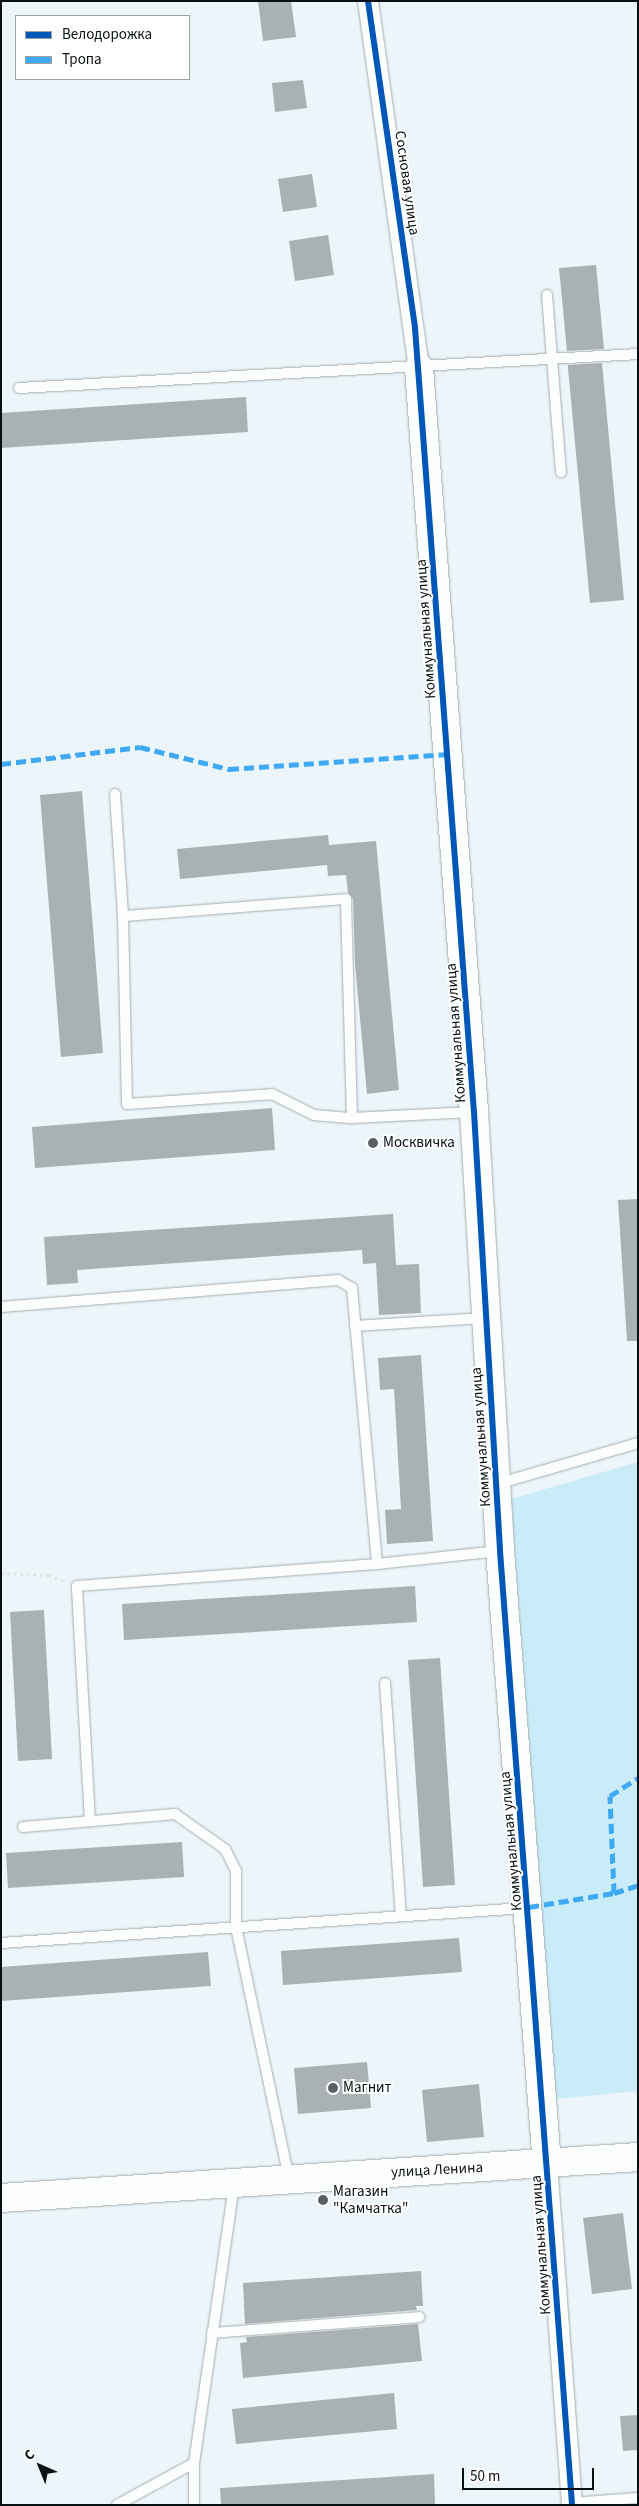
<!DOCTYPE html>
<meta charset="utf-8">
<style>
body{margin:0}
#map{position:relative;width:639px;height:2506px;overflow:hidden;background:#ecf5f9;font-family:"Source Sans 3",sans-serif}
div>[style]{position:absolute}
.green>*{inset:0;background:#caecf9}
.building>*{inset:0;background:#a9b1b3}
.path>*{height:3px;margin-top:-1.5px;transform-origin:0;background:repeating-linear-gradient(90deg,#dfe1e3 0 2.5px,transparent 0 6.5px)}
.roads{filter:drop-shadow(0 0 1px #a4acaf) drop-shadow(0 0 1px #a4acaf)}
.lane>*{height:10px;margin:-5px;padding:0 5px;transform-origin:5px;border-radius:5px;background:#fcfefe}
.street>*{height:20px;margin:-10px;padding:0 10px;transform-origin:10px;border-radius:10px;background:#fcfefe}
.secondary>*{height:28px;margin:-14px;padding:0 14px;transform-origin:14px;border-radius:14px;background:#fcfefe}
.quiet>*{height:5px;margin-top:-2.5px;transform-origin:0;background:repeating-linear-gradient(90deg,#3fa9f5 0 10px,transparent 0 15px)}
.cycleway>*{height:6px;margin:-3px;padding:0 3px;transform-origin:3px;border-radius:3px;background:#0057b8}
.dots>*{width:14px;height:14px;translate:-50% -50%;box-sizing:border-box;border:2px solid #fff;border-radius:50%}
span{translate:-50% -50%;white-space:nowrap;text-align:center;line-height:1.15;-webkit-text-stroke:4px #fff;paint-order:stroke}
.street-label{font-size:15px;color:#091013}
.poi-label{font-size:15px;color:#091013}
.left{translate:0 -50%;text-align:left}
.frame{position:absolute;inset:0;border:2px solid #091013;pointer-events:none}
.legend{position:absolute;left:15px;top:15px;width:175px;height:65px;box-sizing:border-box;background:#fff;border:1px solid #9d9fa1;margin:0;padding:6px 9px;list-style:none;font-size:15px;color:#091013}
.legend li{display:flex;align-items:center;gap:10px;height:25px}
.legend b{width:25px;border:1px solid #9d9fa1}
.north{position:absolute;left:15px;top:2441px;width:50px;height:50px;-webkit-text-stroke:4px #fff;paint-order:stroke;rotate:316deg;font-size:14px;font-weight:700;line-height:20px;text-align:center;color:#091013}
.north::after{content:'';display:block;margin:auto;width:18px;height:22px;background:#091013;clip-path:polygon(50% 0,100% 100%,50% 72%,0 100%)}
.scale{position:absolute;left:462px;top:2468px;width:132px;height:22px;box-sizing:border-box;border:2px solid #091013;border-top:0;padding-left:6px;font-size:15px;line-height:18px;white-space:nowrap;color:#091013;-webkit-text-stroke:4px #fff;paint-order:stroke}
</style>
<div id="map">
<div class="green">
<i style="clip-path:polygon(638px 1462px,638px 2091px,556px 2099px,511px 1499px)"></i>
</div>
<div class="building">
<i style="clip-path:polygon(258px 1px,291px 1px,296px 37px,263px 41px)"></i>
<i style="clip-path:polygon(303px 80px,307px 108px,275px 112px,272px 83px)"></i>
<i style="clip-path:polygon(312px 174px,317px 207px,283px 212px,278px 179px)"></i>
<i style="clip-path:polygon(328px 235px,334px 275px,295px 281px,289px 241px)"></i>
<i style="clip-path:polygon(596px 265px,604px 349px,567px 351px,559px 268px)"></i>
<i style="clip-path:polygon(602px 363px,624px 600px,590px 603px,568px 368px,568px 365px)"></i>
<i style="clip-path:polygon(246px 397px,248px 432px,1px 448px,1px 413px)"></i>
<i style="clip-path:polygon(82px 791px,103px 1053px,61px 1057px,40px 795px)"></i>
<i style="clip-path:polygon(328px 835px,329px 845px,376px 841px,399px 1090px,367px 1094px,355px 964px,353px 899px,348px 893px,346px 875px,328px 876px,327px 865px,180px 879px,177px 849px)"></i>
<i style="clip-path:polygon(272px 1108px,275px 1150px,35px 1168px,32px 1127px)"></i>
<i style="clip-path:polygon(638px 1199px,638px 1341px,627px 1341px,618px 1200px)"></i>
<i style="clip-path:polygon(393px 1214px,396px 1265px,419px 1264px,421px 1313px,379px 1315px,376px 1263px,363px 1264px,362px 1250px,77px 1270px,78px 1283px,47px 1285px,44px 1237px)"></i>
<i style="clip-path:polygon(421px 1355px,433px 1541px,387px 1544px,385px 1510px,401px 1509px,394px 1389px,380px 1390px,378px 1358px)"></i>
<i style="clip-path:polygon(415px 1586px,417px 1622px,124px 1640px,122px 1604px)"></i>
<i style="clip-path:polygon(44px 1610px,52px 1759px,18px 1761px,10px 1612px)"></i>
<i style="clip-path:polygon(440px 1658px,455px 1885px,423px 1887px,408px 1660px)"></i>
<i style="clip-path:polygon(182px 1842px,184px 1877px,8px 1888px,6px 1853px)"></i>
<i style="clip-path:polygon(459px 1938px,462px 1972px,283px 1985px,281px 1951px)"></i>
<i style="clip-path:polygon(208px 1952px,211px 1986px,1px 2001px,1px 1967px)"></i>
<i style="clip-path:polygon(367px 2062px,371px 2108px,298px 2114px,294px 2068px)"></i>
<i style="clip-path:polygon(479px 2084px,484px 2137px,427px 2142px,422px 2090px)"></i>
<i style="clip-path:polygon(623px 2213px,632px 2289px,592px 2294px,583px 2218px)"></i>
<i style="clip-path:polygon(421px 2271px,423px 2306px,416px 2306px,417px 2310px,245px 2324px,243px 2283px)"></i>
<i style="clip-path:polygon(418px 2324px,422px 2361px,243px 2378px,240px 2343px,247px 2342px,246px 2337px)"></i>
<i style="clip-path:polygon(394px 2393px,397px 2429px,236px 2444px,232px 2409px)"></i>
<i style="clip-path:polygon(638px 2415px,638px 2450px,623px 2451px,620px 2416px)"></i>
<i style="clip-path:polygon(434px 2474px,435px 2505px,221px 2505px,220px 2488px)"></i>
</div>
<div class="path">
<i style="left:1px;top:1573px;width:48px;rotate:2.4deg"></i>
<i style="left:49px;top:1575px;width:19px;rotate:21deg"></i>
</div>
<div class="roads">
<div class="lane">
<i style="left:547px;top:295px;width:178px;rotate:85.5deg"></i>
<i style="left:19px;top:388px;width:620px;rotate:-3.14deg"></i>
<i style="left:115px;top:794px;width:122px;rotate:86.2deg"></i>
<i style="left:352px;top:1118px;width:219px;rotate:-91.6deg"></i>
<i style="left:346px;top:899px;width:224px;rotate:175.6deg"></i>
<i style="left:123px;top:916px;width:188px;rotate:88.8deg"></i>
<i style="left:127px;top:1104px;width:145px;rotate:-3.9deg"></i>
<i style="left:272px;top:1094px;width:47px;rotate:26.6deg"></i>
<i style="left:314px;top:1115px;width:38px;rotate:5deg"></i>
<i style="left:352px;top:1118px;width:121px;rotate:-2.8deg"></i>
<i style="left:1px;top:1307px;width:338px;rotate:-4.6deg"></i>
<i style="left:338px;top:1280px;width:16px;rotate:30deg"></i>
<i style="left:352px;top:1288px;width:277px;rotate:84.8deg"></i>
<i style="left:355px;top:1326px;width:129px;rotate:-3.5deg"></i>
<i style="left:497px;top:1484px;width:147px;rotate:-16.2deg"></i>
<i style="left:385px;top:1683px;width:234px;rotate:86.1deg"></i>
<i style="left:90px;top:1821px;width:235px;rotate:-93.2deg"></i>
<i style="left:77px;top:1586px;width:301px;rotate:-4.2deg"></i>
<i style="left:377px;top:1564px;width:123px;rotate:-6.1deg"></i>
<i style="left:23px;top:1827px;width:153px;rotate:-4.9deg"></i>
<i style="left:175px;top:1814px;width:61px;rotate:35deg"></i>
<i style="left:225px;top:1849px;width:25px;rotate:63deg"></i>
<i style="left:236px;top:1871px;width:56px;rotate:90deg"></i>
<i style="left:236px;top:1927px;width:257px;rotate:78.1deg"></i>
<i style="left:1px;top:1943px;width:525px;rotate:-3.82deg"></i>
<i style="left:212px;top:2333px;width:208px;rotate:-4.4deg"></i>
<i style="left:571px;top:2503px;width:67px;rotate:-4.3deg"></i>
<i style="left:117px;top:2505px;width:88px;rotate:-28.6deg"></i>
<i style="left:194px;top:2505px;width:42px;rotate:-90deg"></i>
<i style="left:194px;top:2463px;width:282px;rotate:-81.8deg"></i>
</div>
<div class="street">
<i style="left:368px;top:1px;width:371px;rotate:82.1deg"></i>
<i style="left:547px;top:2164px;width:342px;rotate:85.8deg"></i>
</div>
<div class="secondary">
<i style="left:419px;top:368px;width:746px;rotate:85.77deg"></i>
<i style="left:474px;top:1112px;width:440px;rotate:86.6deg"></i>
<i style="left:500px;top:1551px;width:615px;rotate:85.62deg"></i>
<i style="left:1px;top:2198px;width:638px;rotate:-3.68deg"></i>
</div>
</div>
<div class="quiet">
<i style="left:1px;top:764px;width:140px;rotate:-7deg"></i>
<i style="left:140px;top:747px;width:92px;rotate:13.9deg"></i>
<i style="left:229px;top:769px;width:220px;rotate:-3.9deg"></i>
<i style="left:614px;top:1893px;width:25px;rotate:-18deg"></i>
<i style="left:529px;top:1907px;width:86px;rotate:-9.4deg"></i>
<i style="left:614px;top:1893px;width:97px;rotate:-92.4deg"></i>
<i style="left:610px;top:1796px;width:33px;rotate:-33deg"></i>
</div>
<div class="cycleway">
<i style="left:368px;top:1px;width:330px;rotate:81.8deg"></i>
<i style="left:415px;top:328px;width:786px;rotate:85.7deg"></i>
<i style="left:474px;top:1112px;width:440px;rotate:86.6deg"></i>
<i style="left:500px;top:1551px;width:957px;rotate:85.68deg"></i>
</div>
<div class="dots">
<i style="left:373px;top:1143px;background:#586064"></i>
<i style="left:333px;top:2088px;background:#586064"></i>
<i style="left:323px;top:2200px;background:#586064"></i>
</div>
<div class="street-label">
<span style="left:407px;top:183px;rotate:82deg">Сосновая улица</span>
<span style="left:426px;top:629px;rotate:-94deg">Коммунальная улица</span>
<span style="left:456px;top:1033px;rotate:-94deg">Коммунальная улица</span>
<span style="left:481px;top:1437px;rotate:-94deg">Коммунальная улица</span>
<span style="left:511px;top:1841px;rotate:-95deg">Коммунальная улица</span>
<span style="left:437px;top:2170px;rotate:-3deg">улица Ленина</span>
<span style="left:541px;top:2245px;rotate:-94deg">Коммунальная улица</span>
</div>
<div class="poi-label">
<span class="left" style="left:383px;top:1143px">Москвичка</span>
<span class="left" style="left:343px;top:2088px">Магнит</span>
<span class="left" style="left:333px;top:2200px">Магазин<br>"Камчатка"</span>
</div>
<div class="frame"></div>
<ul class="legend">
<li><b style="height:6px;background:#0057b8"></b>Велодорожка</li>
<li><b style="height:6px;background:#3fa9f5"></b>Тропа</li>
</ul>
<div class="north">С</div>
<div class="scale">50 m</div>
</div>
